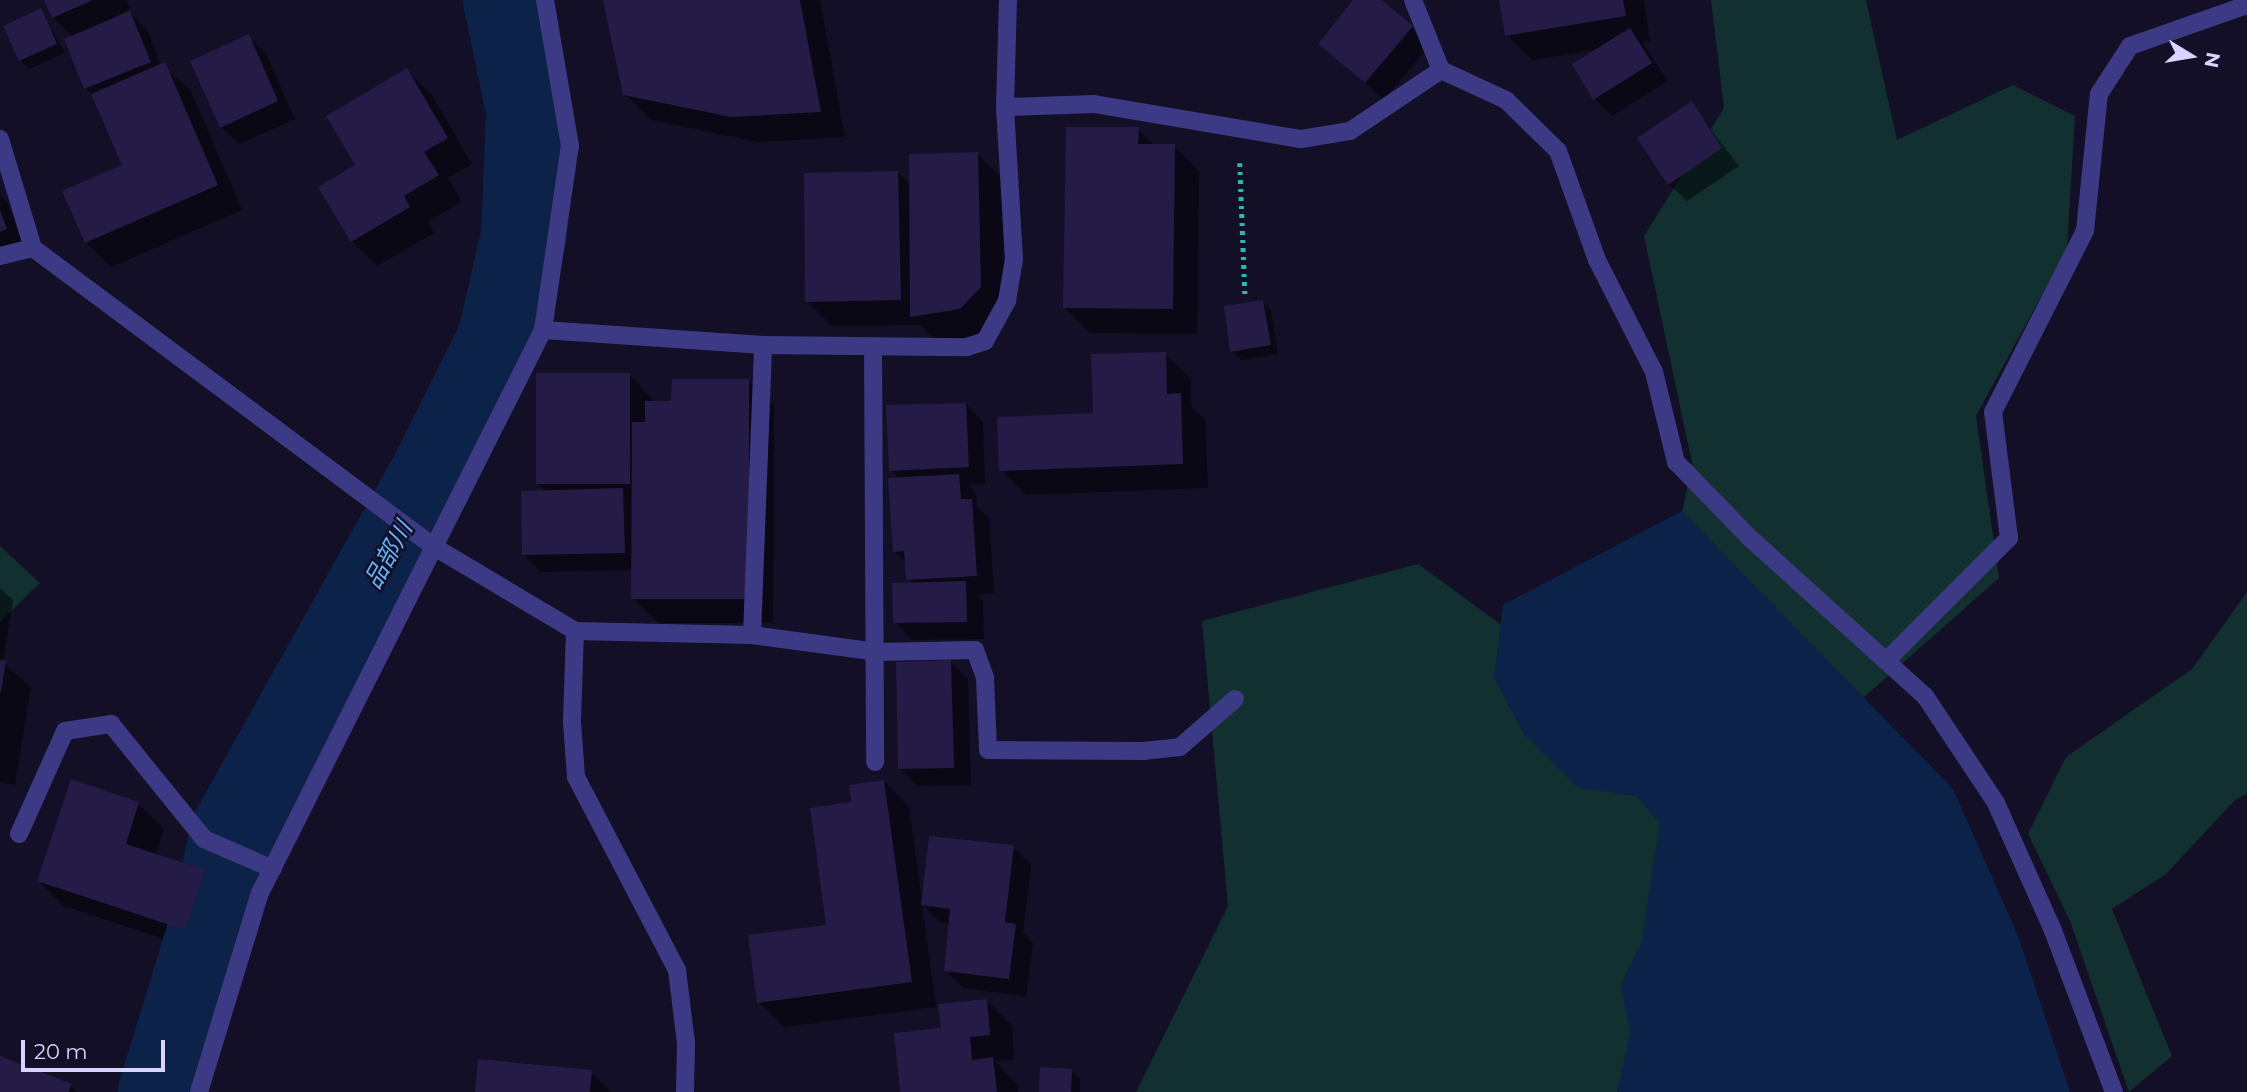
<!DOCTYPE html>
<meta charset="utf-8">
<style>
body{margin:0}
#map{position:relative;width:2247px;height:1092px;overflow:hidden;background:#130f26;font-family:Montserrat,"Noto Sans JP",sans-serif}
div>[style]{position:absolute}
.green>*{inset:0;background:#12302f}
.water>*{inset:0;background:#0c2248}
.shadow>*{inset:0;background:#0007}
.river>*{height:86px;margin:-43px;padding:0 43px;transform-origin:43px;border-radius:43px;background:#0c2248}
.building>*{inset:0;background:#241b47}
.path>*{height:4.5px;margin-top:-2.25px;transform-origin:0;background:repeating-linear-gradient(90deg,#2fb8b0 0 3.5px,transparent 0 8.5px)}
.street>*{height:18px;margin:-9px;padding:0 9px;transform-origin:9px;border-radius:9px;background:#3d3a85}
span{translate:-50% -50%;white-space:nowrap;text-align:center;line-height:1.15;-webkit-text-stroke:5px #130f26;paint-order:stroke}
.water-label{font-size:24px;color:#62b6ff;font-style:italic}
.north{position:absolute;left:2156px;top:21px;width:70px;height:70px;-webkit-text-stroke:5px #130f26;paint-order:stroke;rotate:101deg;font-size:19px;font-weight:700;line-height:28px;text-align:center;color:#d9d4ff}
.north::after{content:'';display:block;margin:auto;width:24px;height:32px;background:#d9d4ff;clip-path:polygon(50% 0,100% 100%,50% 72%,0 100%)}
.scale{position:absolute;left:21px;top:1040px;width:144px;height:32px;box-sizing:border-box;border:4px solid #d9d4ff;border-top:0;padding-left:9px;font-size:21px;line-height:24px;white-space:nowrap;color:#d9d4ff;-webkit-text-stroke:5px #130f26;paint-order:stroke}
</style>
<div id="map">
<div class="green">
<i style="clip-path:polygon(1711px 0,1866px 0,1897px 140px,2013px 85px,2075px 116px,2067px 249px,1976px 416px,1999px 578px,1821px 735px,1682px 1092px,1136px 1092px,1228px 906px,1202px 621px,1418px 564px,1533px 648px,1672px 564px,1692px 463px,1644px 236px,1724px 108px)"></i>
<i style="clip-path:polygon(0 546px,40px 583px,0 622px)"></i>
<i style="clip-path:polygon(2247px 592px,2247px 794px,2235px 800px,2166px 874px,2112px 909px,2172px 1056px,2129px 1092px,2070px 921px,2028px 834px,2066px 757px,2192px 669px)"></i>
</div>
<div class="water">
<i style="clip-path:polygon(1682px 511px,1953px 789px,2019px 938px,2070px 1092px,1617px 1092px,1630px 1033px,1621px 985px,1641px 944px,1660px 823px,1636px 796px,1578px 788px,1524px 734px,1494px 678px,1503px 605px)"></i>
</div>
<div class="shadow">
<i style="clip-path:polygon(46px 0,126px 0,130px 9px,91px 30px,130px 13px,148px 31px,161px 66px,190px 89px,242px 210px,111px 267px,86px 242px,124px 166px,94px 96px,86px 88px,73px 37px,53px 17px)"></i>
<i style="clip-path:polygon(605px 0,820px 0,845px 137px,758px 142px,651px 120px,625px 94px)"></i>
<i style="clip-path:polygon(1356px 0,1379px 0,1430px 45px,1384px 100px,1320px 43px)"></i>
<i style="clip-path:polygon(1501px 0,1644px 0,1650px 41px,1642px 42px,1668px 81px,1612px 116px,1595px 99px,1600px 49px,1532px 60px,1507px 35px)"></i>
<i style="clip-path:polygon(40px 10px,65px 53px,29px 69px,20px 60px)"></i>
<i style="clip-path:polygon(248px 36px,266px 54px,295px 119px,239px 144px,221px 127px)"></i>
<i style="clip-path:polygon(406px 70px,432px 95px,472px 164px,448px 178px,462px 201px,428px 222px,434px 233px,377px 266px,352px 241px,357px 166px)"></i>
<i style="clip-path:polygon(1691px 104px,1739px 166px,1687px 201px,1669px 184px)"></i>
<i style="clip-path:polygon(1138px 129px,1155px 146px,1174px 146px,1199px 171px,1197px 334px,1090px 333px,1065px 308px)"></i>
<i style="clip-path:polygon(977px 153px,1002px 179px,1005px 313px,986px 333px,937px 342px,920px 325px,832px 326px,807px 301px,898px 172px,911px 186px)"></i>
<i style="clip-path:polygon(0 194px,7px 201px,24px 247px,0 256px)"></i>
<i style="clip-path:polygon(1263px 302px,1271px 310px,1278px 354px,1241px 360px,1232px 351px)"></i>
<i style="clip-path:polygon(1165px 354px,1191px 379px,1191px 406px,1205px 420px,1208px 488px,1026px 495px,1001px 470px,1095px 415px)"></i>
<i style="clip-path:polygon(630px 375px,655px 402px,673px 403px,748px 380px,774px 406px,773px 623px,658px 623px,632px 598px,632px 570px,541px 572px,524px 555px,546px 492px,537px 483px)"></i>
<i style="clip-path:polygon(966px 404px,983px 422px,985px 484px,968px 485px,976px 493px,977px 506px,989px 518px,994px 593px,976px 594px,983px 601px,984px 639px,912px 640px,895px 622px,913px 584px,907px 563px,894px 551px,899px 479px,891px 470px)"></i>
<i style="clip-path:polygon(0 588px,13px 600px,3px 662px,31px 688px,15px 785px,0 782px)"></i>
<i style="clip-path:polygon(951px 662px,968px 679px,971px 785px,918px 786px,900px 769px)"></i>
<i style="clip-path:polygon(884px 781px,909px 807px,922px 901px,1013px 847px,1031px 865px,1023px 933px,1033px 943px,1026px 996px,963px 988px,946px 971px,951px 924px,940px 922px,922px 904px,936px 1007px,784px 1027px,759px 1002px,828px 926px,853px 804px)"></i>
<i style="clip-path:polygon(138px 804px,164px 829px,155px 856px,204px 872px,229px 897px,210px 954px,64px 906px,39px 881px)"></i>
<i style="clip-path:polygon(987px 1001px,1012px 1026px,1014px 1060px,995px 1061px,1018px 1085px,1018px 1092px,902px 1092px)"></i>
<i style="clip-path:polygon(0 1057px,71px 1086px,77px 1092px,0 1092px)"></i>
<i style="clip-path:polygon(1071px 1070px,1080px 1079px,1080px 1092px,1041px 1092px)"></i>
<i style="clip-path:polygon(591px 1072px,611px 1092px,477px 1092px)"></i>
</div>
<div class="river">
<i style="left:161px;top:1092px;width:188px;rotate:-73deg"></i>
<i style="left:216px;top:912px;width:82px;rotate:-78deg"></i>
<i style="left:233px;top:832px;width:401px;rotate:-60.8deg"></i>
<i style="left:429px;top:482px;width:159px;rotate:-63.4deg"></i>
<i style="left:500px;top:340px;width:108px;rotate:-77.1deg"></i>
<i style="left:524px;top:235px;width:125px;rotate:-87.7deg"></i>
<i style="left:529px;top:110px;width:112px;rotate:-101.8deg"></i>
</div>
<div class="building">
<i style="clip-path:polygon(44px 0,93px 0,52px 18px)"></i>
<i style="clip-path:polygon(603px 0,800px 0,821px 112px,731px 117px,623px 95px)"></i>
<i style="clip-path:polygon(1353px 0,1382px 0,1413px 26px,1365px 83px,1318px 44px)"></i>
<i style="clip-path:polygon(1499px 0,1623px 0,1626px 16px,1505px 36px)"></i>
<i style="clip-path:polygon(41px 8px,57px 44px,19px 61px,3px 26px)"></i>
<i style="clip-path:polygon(130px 11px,151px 62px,84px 89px,64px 39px)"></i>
<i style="clip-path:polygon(1630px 28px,1652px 63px,1593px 100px,1572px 64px)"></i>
<i style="clip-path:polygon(249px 34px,278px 101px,220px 128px,190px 61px)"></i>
<i style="clip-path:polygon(165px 62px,218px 185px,85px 243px,62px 191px,122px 165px,91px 94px)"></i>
<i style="clip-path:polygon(407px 68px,448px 138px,424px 152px,439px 175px,404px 196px,410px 207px,351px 242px,318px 187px,355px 165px,326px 116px)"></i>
<i style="clip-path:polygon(1692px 101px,1722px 148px,1668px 185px,1637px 138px)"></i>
<i style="clip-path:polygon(1066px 127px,1139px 127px,1138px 144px,1175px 144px,1173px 309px,1063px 308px)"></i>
<i style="clip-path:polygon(978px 152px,981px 287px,960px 309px,910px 317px,909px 154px)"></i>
<i style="clip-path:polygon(898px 171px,901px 300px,805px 302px,804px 173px)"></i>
<i style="clip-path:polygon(0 210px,7px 229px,0 232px)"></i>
<i style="clip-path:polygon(1263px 300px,1271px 345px,1230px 352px,1224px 306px)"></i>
<i style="clip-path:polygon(1166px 352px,1167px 394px,1181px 393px,1183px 464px,999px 471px,997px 417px,1093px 413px,1091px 354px)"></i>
<i style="clip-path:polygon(536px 373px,630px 373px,630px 484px,536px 484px)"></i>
<i style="clip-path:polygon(672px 379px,749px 379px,749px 599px,631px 599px,632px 422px,645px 422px,645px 401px,671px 401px)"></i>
<i style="clip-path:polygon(966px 403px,969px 467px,889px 471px,886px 405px)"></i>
<i style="clip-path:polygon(959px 474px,961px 499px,972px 499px,977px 576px,906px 580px,904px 551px,893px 552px,888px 478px)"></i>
<i style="clip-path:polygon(623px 488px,625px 553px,522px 555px,521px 491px)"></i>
<i style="clip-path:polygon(966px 581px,967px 622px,893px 623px,892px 583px)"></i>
<i style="clip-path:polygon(0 660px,6px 661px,1px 692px,0 692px)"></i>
<i style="clip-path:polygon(951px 660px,954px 768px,898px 769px,896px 662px)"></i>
<i style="clip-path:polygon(71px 779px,139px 802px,126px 844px,205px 870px,185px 930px,37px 881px)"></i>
<i style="clip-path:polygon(884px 780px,912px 982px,757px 1003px,748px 935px,826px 925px,810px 808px,851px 802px,849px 785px)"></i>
<i style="clip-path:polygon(929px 836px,1014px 845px,1005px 922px,1016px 924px,1009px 979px,944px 971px,950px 909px,921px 905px)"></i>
<i style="clip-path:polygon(987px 999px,990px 1035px,970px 1037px,972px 1060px,993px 1057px,997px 1092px,900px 1092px,894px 1033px,941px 1028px,938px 1004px)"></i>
<i style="clip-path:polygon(0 1056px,72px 1084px,68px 1092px,0 1092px)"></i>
<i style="clip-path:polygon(478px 1059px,592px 1070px,590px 1092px,475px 1092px)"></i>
<i style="clip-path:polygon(1040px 1067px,1072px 1069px,1071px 1092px,1039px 1092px)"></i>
</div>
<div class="path">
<i style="left:1240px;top:163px;width:133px;rotate:87.8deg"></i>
</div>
<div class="street">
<i style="left:1413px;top:0;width:75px;rotate:68.2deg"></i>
<i style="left:1441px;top:70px;width:72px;rotate:24.8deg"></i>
<i style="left:1506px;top:100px;width:73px;rotate:44.4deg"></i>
<i style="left:1558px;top:151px;width:116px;rotate:70.3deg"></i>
<i style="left:1597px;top:260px;width:126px;rotate:63deg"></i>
<i style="left:1654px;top:372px;width:93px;rotate:76.3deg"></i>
<i style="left:1676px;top:462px;width:107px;rotate:45.8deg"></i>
<i style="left:1751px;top:539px;width:234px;rotate:42.1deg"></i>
<i style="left:1925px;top:696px;width:128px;rotate:56.4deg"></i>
<i style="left:1996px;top:803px;width:137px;rotate:65.9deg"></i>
<i style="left:2052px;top:928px;width:175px;rotate:69.3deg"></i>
<i style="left:1005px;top:107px;width:107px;rotate:-88.4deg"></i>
<i style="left:0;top:139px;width:114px;rotate:73.2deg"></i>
<i style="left:33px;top:248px;width:497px;rotate:36.7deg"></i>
<i style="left:431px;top:545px;width:168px;rotate:30.8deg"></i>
<i style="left:575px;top:631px;width:177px;rotate:1.3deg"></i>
<i style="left:752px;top:635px;width:126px;rotate:7.7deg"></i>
<i style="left:877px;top:652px;width:98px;rotate:-1.2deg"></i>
<i style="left:975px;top:650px;width:30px;rotate:70deg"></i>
<i style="left:985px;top:678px;width:72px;rotate:87.6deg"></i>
<i style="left:988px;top:750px;width:155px;rotate:0.4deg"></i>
<i style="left:1143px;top:751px;width:37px;rotate:-6deg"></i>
<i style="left:1180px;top:747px;width:73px;rotate:-41.1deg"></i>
<i style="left:0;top:256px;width:34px;rotate:-14deg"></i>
<i style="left:543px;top:330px;width:221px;rotate:3.9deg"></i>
<i style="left:763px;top:345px;width:204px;rotate:0.6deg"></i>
<i style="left:967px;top:347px;width:19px;rotate:-18deg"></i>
<i style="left:985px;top:341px;width:46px;rotate:-61.2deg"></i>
<i style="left:1007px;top:301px;width:43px;rotate:-80.5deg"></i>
<i style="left:1014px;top:259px;width:152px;rotate:-93.4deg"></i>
<i style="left:1005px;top:107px;width:89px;rotate:-1.9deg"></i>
<i style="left:1094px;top:104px;width:210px;rotate:9.6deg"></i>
<i style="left:1301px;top:139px;width:50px;rotate:-9.3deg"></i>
<i style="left:1350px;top:131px;width:110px;rotate:-33.8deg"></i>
<i style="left:873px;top:348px;width:414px;rotate:89.7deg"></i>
<i style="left:575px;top:631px;width:91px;rotate:91.9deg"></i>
<i style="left:572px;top:722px;width:55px;rotate:85.8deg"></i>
<i style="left:576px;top:777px;width:218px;rotate:62.4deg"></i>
<i style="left:677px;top:970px;width:74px;rotate:83deg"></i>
<i style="left:686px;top:1043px;width:49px;rotate:91.2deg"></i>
<i style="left:752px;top:635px;width:290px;rotate:-87.8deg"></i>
<i style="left:1886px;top:661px;width:174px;rotate:-45deg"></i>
<i style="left:2009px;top:538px;width:127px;rotate:-97.2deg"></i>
<i style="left:1993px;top:412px;width:203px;rotate:-63.1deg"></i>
<i style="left:2085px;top:231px;width:138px;rotate:-84.2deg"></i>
<i style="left:2099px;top:94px;width:57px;rotate:-57.1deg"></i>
<i style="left:2130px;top:46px;width:124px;rotate:-19.3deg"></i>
<i style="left:19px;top:834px;width:113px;rotate:-65.9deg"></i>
<i style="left:65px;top:731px;width:47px;rotate:-8.7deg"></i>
<i style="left:111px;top:724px;width:148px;rotate:51deg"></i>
<i style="left:204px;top:839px;width:75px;rotate:23.5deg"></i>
<i style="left:199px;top:1092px;width:208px;rotate:-73deg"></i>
<i style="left:260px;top:893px;width:630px;rotate:-63.31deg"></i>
<i style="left:543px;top:330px;width:186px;rotate:-81.7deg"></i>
<i style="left:570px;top:146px;width:148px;rotate:-99.7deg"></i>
</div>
<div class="water-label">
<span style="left:388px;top:555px;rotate:-61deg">品部川</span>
</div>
<div class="north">N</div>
<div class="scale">20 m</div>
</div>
